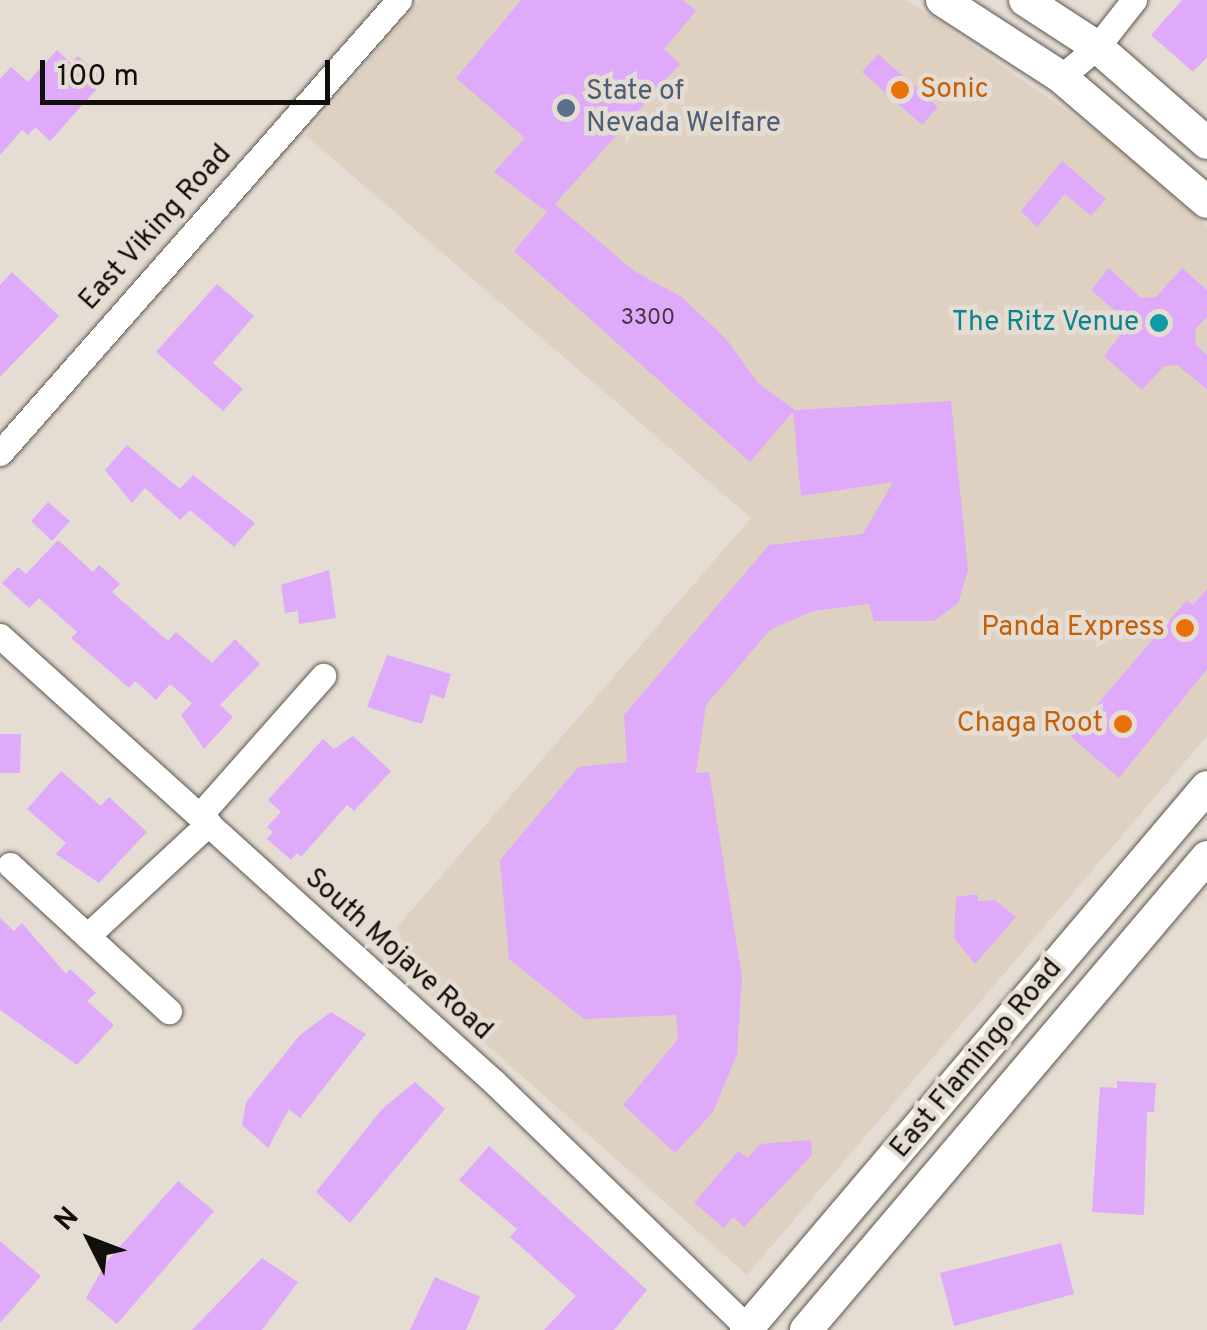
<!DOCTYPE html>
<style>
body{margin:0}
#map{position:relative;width:1207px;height:1330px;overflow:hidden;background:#e5ddd3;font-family:Overpass,sans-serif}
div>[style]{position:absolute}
.built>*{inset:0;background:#dfd1c1}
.building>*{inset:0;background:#deaaf9}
.roads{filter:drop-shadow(0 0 2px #5e564e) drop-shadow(0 0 2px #5e564e)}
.minor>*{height:25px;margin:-12.5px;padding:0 12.5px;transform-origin:12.5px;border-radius:12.5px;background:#fff}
.major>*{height:32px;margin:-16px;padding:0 16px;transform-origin:16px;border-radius:16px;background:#fff}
.dots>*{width:28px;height:28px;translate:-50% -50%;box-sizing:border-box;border:5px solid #e5ddd3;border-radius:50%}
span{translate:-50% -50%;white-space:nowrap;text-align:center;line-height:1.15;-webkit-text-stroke:9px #e5ddd3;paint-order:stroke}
.number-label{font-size:22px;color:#443646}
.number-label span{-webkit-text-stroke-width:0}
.food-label{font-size:28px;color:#c56008}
.left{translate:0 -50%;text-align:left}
.right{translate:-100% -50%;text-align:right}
.service-label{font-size:28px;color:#4e5e75}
.street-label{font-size:28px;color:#110f0b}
.culture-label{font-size:28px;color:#0d838f}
.north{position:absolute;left:40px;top:1190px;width:100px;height:100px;-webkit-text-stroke:8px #e5ddd3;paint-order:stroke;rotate:312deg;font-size:28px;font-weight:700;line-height:40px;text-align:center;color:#110f0b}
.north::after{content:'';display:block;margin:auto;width:35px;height:45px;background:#110f0b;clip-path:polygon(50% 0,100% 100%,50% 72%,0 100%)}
.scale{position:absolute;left:40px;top:60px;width:290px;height:45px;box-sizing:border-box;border:5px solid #110f0b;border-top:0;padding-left:12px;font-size:30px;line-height:35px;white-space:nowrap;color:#110f0b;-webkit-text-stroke:8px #e5ddd3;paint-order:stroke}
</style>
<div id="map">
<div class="built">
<i style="clip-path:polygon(421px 0,907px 0,1114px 144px,1207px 227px,1207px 736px,747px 1275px,419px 985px,397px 927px,751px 518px,305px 135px)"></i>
</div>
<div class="building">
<i style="clip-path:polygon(521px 0,683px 0,696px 11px,664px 49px,680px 64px,555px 204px,634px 271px,683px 298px,727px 340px,758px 383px,795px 410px,951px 401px,968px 570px,958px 603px,934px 621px,874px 621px,869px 604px,813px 611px,770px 630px,706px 705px,696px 773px,709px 772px,742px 977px,737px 1054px,713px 1112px,675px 1153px,623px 1105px,678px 1039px,676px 1015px,584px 1019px,509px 959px,500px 860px,578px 767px,627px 762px,624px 715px,769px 545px,863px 534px,893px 482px,801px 496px,793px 412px,750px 462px,514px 251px,547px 212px,494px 172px,525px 138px,456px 78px)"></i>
<i style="clip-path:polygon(1182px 0,1207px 0,1207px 57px,1193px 72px,1151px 35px)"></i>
<i style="clip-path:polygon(57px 50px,71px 63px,78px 56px,105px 80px,50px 141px,35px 127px,28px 135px,22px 130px,0 155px,0 79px,11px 67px,28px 82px)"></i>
<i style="clip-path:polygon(878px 54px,938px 107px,922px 125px,862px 72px)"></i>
<i style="clip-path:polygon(1062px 161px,1106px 199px,1091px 216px,1065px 194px,1037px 227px,1021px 211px)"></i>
<i style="clip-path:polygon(1109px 268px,1141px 298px,1156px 297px,1182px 268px,1207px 290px,1207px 317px,1195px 329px,1196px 345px,1207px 355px,1207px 389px,1177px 365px,1164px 366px,1142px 390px,1104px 356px,1119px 337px,1114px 310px,1091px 290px)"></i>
<i style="clip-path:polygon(12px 272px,59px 316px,0 377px,0 285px)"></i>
<i style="clip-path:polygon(217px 284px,254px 316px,213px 363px,243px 389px,223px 411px,156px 352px)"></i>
<i style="clip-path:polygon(127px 445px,180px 489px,193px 475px,255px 523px,234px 547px,190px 510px,180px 520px,145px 488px,132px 503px,105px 470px)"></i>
<i style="clip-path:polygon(48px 502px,70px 521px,52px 541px,31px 521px)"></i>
<i style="clip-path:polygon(58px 540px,93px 572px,99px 565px,120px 584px,112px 592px,168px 641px,176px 632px,212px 663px,235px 639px,260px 664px,220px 705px,233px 717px,204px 749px,181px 715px,192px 703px,170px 684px,156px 700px,135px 681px,129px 688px,71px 638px,77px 632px,39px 598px,29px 608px,2px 583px,18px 567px,26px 574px)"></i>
<i style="clip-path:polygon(329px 570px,336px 618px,299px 624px,298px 611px,285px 613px,281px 585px)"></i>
<i style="clip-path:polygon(1207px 589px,1207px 669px,1119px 778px,1070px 736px,1187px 600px,1193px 605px)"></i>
<i style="clip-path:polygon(387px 655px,451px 674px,444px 699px,431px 694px,422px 724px,367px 707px)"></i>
<i style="clip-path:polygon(0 734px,21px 734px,20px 773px,0 773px)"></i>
<i style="clip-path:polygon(353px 736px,391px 771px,354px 811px,347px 805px,301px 857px,297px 853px,291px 860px,267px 839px,273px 832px,267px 827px,281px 812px,268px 800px,323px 739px,334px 749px)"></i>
<i style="clip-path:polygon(61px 771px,101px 806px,109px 797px,147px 832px,99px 883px,56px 854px,66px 843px,27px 809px)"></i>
<i style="clip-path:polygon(977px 894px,978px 901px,995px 900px,1016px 917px,975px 964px,954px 938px,956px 897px)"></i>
<i style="clip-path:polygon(0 918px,14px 931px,22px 923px,66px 974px,70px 969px,96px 993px,87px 1001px,114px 1025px,77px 1065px,0 1010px)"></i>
<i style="clip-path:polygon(331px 1012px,366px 1034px,300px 1118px,289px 1109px,268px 1148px,242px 1125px,246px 1102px,300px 1035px)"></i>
<i style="clip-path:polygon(1117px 1081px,1156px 1083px,1154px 1112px,1147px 1112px,1144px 1215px,1092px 1212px,1100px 1087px,1117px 1088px)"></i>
<i style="clip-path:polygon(415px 1082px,445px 1109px,350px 1223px,316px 1192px,382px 1109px)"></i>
<i style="clip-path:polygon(811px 1140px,812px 1155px,744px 1227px,733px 1217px,724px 1228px,694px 1203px,738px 1151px,748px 1158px,760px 1144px)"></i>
<i style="clip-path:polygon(489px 1146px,647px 1290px,614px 1330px,544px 1330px,576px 1296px,510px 1237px,517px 1229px,459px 1180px)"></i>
<i style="clip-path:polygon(178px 1181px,214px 1211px,117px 1324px,86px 1298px,107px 1261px)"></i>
<i style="clip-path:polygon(0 1241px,41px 1276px,0 1323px)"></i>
<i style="clip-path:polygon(1061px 1243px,1074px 1294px,954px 1326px,940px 1273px)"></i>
<i style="clip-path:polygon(262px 1258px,298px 1282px,262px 1330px,192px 1330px)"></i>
<i style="clip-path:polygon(435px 1277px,480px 1297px,466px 1330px,410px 1330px)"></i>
</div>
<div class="roads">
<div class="minor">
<i style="left:1061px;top:77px;width:47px;rotate:-39.8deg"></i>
<i style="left:1097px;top:47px;width:60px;rotate:-51.8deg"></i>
<i style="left:0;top:453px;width:604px;rotate:-48.63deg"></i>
<i style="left:0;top:636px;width:666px;rotate:42.08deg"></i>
<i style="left:494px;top:1082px;width:354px;rotate:44.1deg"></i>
<i style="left:200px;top:815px;width:186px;rotate:-48.5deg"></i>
<i style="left:10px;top:865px;width:216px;rotate:42.6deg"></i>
<i style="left:87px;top:936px;width:166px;rotate:-42.8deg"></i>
</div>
<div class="major">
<i style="left:942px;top:0;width:142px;rotate:32.9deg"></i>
<i style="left:1061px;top:77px;width:192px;rotate:40.6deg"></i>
<i style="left:1025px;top:0;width:86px;rotate:33.1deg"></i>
<i style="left:1097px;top:47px;width:146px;rotate:41.1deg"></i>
<i style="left:746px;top:1330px;width:712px;rotate:-49.67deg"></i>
<i style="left:806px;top:1330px;width:620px;rotate:-49.71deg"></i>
</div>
</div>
<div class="dots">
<i style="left:900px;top:90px;background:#e8710a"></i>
<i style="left:566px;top:108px;background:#5c6f8a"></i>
<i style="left:1159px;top:323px;background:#0f9aa8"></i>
<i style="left:1185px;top:628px;background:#e8710a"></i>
<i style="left:1123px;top:724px;background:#e8710a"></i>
</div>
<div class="number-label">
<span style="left:648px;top:319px">3300</span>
</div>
<div class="food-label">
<span class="left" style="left:920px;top:90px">Sonic</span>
<span class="right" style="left:1165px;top:628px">Panda Express</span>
<span class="right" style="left:1103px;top:724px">Chaga Root</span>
</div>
<div class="service-label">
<span class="left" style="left:586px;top:108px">State of<br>Nevada Welfare</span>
</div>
<div class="street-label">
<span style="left:156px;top:228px;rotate:-48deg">East Viking Road</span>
<span style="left:398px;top:955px;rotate:42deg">South Mojave Road</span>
<span style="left:977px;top:1059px;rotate:-50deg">East Flamingo Road</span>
</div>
<div class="culture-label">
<span class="right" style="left:1139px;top:323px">The Ritz Venue</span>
</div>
<div class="north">N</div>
<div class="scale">100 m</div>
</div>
